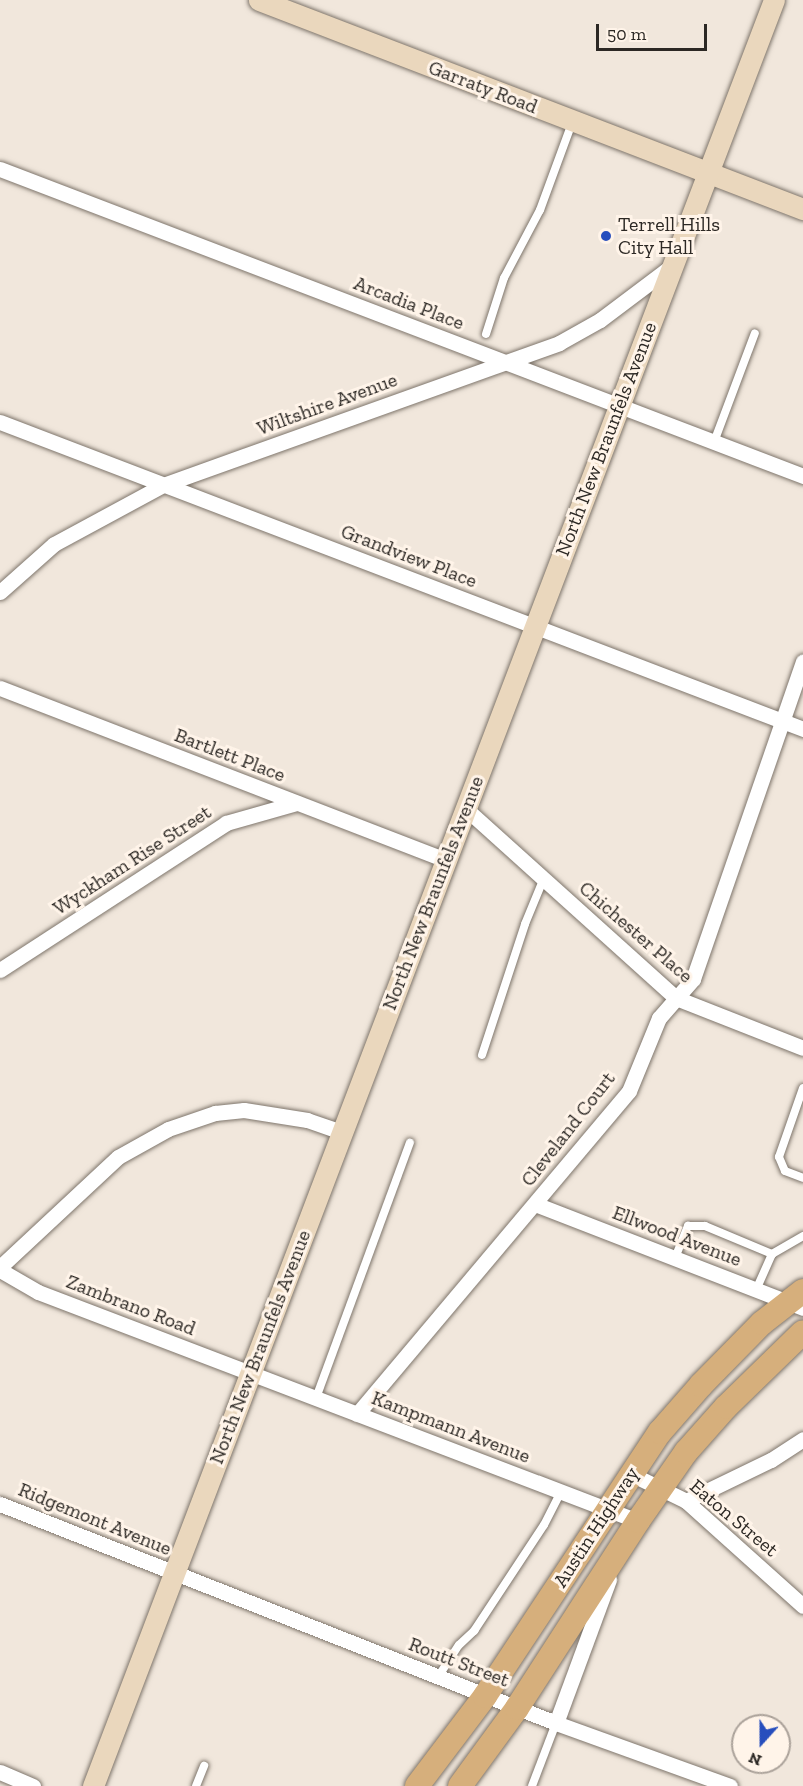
<!DOCTYPE html>
<style>
body{margin:0}
#map{position:relative;width:803px;height:1786px;overflow:hidden;background:#f1e7dc;font-family:"Zilla Slab",serif}
div>[style]{position:absolute}
.roads{filter:drop-shadow(0 0 2px #7e756b) drop-shadow(0 0 2px #7e756b)}
.lane>*{height:8px;margin:-4px;padding:0 4px;transform-origin:4px;border-radius:4px;background:#fff}
.street>*{height:15px;margin:-7.5px;padding:0 7.5px;transform-origin:7.5px;border-radius:7.5px;background:#fff}
.secondary>*{height:21px;margin:-10.5px;padding:0 10.5px;transform-origin:10.5px;border-radius:10.5px;background:#ead7bd}
.primary>*{height:24px;margin:-12px;padding:0 12px;transform-origin:12px;border-radius:12px;background:#d6af7c}
.dots>*{width:16px;height:16px;translate:-50% -50%;box-sizing:border-box;border:3px solid #fff4e9;border-radius:50%}
span{translate:-50% -50%;white-space:nowrap;text-align:center;line-height:1.15;-webkit-text-stroke:6px #fff4e9;paint-order:stroke}
.street-label{font-size:20px;color:#2c2824}
.poi-label{font-size:20px;color:#2c2824}
.left{translate:0 -50%;text-align:left}
.north{position:absolute;left:731px;top:1714px;width:60px;height:60px;box-sizing:border-box;background:#fff4e9;border:2px solid #aba29a;border-radius:50%;rotate:201deg;font-size:16px;font-weight:700;line-height:24px;text-align:center;color:#2c2824}
.north::after{content:'';display:block;margin:auto;width:21px;height:27px;background:#274ebd;clip-path:polygon(50% 0,100% 100%,50% 72%,0 100%)}
.scale{position:absolute;left:596px;top:24px;width:111px;height:27px;box-sizing:border-box;border:3px solid #2c2824;border-top:0;padding-left:8px;font-size:18px;line-height:21px;white-space:nowrap;color:#2c2824;-webkit-text-stroke:4px #fff4e9;paint-order:stroke}
</style>
<div id="map">
<div class="roads">
<div class="lane">
<i style="left:486px;top:334px;width:59px;rotate:-72.2deg"></i>
<i style="left:504px;top:278px;width:77px;rotate:-62.1deg"></i>
<i style="left:540px;top:210px;width:93px;rotate:-69.8deg"></i>
<i style="left:714px;top:442px;width:116px;rotate:-69.4deg"></i>
<i style="left:482px;top:1055px;width:138px;rotate:-71.8deg"></i>
<i style="left:525px;top:924px;width:50px;rotate:-67.6deg"></i>
<i style="left:803px;top:1088px;width:73px;rotate:109.2deg"></i>
<i style="left:779px;top:1157px;width:15px;rotate:67deg"></i>
<i style="left:785px;top:1171px;width:19px;rotate:21deg"></i>
<i style="left:675px;top:1258px;width:35px;rotate:-68deg"></i>
<i style="left:688px;top:1226px;width:17px"></i>
<i style="left:705px;top:1226px;width:73px;rotate:22.7deg"></i>
<i style="left:756px;top:1290px;width:39px;rotate:-66deg"></i>
<i style="left:772px;top:1254px;width:36px;rotate:-30deg"></i>
<i style="left:316px;top:1398px;width:272px;rotate:-69.8deg"></i>
<i style="left:438px;top:1677px;width:38px;rotate:-57deg"></i>
<i style="left:459px;top:1645px;width:21px;rotate:-43deg"></i>
<i style="left:474px;top:1631px;width:127px;rotate:-56.6deg"></i>
<i style="left:544px;top:1525px;width:38px;rotate:-63deg"></i>
<i style="left:196px;top:1786px;width:22px;rotate:-68deg"></i>
<i style="left:532px;top:1786px;width:67px;rotate:-69.1deg"></i>
</div>
<div class="street">
<i style="left:0;top:169px;width:860px;rotate:20.92deg"></i>
<i style="left:0;top:422px;width:860px;rotate:20.92deg"></i>
<i style="left:0;top:592px;width:72px;rotate:-41.6deg"></i>
<i style="left:54px;top:544px;width:124px;rotate:-28.4deg"></i>
<i style="left:163px;top:485px;width:421px;rotate:-19.7deg"></i>
<i style="left:559px;top:343px;width:47px;rotate:-29.3deg"></i>
<i style="left:600px;top:320px;width:91px;rotate:-37deg"></i>
<i style="left:0;top:688px;width:478px;rotate:21.1deg"></i>
<i style="left:465px;top:808px;width:284px;rotate:42deg"></i>
<i style="left:676px;top:998px;width:136px;rotate:21.5deg"></i>
<i style="left:0;top:970px;width:270px;rotate:-33deg"></i>
<i style="left:226px;top:823px;width:73px;rotate:-15.9deg"></i>
<i style="left:535px;top:1204px;width:287px;rotate:21.2deg"></i>
<i style="left:0;top:1267px;width:161px;rotate:-43deg"></i>
<i style="left:118px;top:1157px;width:57px;rotate:-29.2deg"></i>
<i style="left:168px;top:1129px;width:50px;rotate:-18.8deg"></i>
<i style="left:215px;top:1113px;width:29px;rotate:-6deg"></i>
<i style="left:244px;top:1110px;width:64px;rotate:9deg"></i>
<i style="left:307px;top:1120px;width:37px;rotate:19deg"></i>
<i style="left:0;top:1270px;width:44px;rotate:30.1deg"></i>
<i style="left:38px;top:1292px;width:642px;rotate:20.89deg"></i>
<i style="left:357px;top:1414px;width:422px;rotate:-49.9deg"></i>
<i style="left:629px;top:1091px;width:79px;rotate:-67.7deg"></i>
<i style="left:659px;top:1018px;width:52px;rotate:-48.9deg"></i>
<i style="left:693px;top:979px;width:336px;rotate:-70.9deg"></i>
<i style="left:631px;top:1474px;width:61px;rotate:26.1deg"></i>
<i style="left:686px;top:1501px;width:157px;rotate:41.9deg"></i>
<i style="left:686px;top:1501px;width:94px;rotate:-25.8deg"></i>
<i style="left:771px;top:1460px;width:38px;rotate:-33deg"></i>
<i style="left:0;top:1504px;width:598px;rotate:21.5deg"></i>
<i style="left:556px;top:1723px;width:185px;rotate:19.9deg"></i>
<i style="left:556px;top:1723px;width:153px;rotate:-69.7deg"></i>
<i style="left:0;top:1772px;width:36px;rotate:23deg"></i>
</div>
<div class="secondary">
<i style="left:259px;top:0;width:583px;rotate:21.02deg"></i>
<i style="left:93px;top:1786px;width:1911px;rotate:-69.13deg"></i>
</div>
<div class="primary">
<i style="left:417px;top:1786px;width:113px;rotate:-52.9deg"></i>
<i style="left:485px;top:1696px;width:317px;rotate:-56.5deg"></i>
<i style="left:660px;top:1432px;width:62px;rotate:-48.9deg"></i>
<i style="left:701px;top:1385px;width:87px;rotate:-45.5deg"></i>
<i style="left:762px;top:1323px;width:52px;rotate:-38deg"></i>
<i style="left:460px;top:1786px;width:97px;rotate:-53.8deg"></i>
<i style="left:517px;top:1708px;width:223px;rotate:-57.1deg"></i>
<i style="left:638px;top:1521px;width:84px;rotate:-55.2deg"></i>
<i style="left:686px;top:1452px;width:60px;rotate:-48.4deg"></i>
<i style="left:726px;top:1407px;width:107px;rotate:-44.2deg"></i>
</div>
</div>
<div class="dots">
<i style="left:606px;top:236px;background:#274ebd"></i>
</div>
<div class="street-label">
<span style="left:483px;top:87px;rotate:21deg">Garraty Road</span>
<span style="left:409px;top:303px;rotate:21deg">Arcadia Place</span>
<span style="left:327px;top:404px;rotate:-20deg">Wiltshire Avenue</span>
<span style="left:606px;top:439px;rotate:-69deg">North New Braunfels Avenue</span>
<span style="left:409px;top:556px;rotate:21deg">Grandview Place</span>
<span style="left:230px;top:755px;rotate:21deg">Bartlett Place</span>
<span style="left:132px;top:860px;rotate:-33deg">Wyckham Rise Street</span>
<span style="left:433px;top:893px;rotate:-69deg">North New Braunfels Avenue</span>
<span style="left:636px;top:932px;rotate:41deg">Chichester Place</span>
<span style="left:568px;top:1129px;rotate:-52deg">Cleveland Court</span>
<span style="left:677px;top:1236px;rotate:21deg">Ellwood Avenue</span>
<span style="left:131px;top:1305px;rotate:21deg">Zambrano Road</span>
<span style="left:260px;top:1347px;rotate:-69deg">North New Braunfels Avenue</span>
<span style="left:451px;top:1427px;rotate:21deg">Kampmann Avenue</span>
<span style="left:734px;top:1518px;rotate:40deg">Eaton Street</span>
<span style="left:95px;top:1519px;rotate:22deg">Ridgemont Avenue</span>
<span style="left:596px;top:1527px;rotate:-57deg">Austin Highway</span>
<span style="left:459px;top:1662px;rotate:21deg">Routt Street</span>
</div>
<div class="poi-label">
<span class="left" style="left:618px;top:236px">Terrell Hills<br>City Hall</span>
</div>
<div class="north">N</div>
<div class="scale">50 m</div>
</div>
